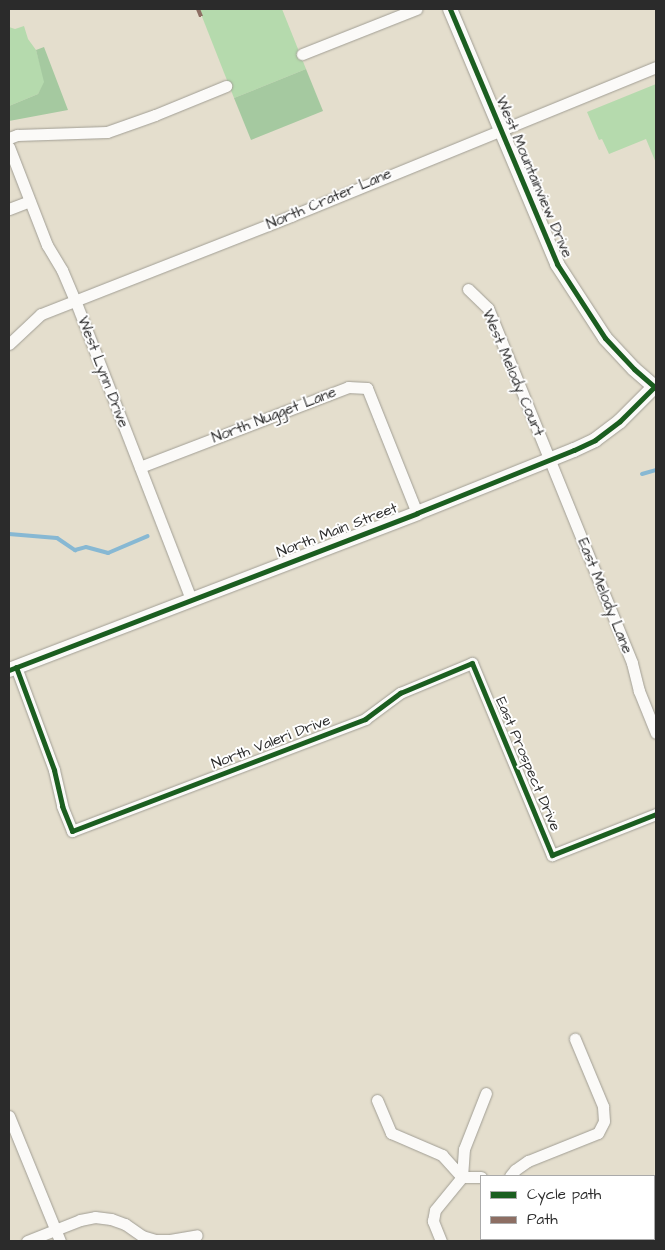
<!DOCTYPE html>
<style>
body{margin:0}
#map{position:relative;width:665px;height:1250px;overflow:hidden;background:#e4decd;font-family:"Architects Daughter",sans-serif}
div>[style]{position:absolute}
.green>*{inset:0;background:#b5daad}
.forest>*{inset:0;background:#a5c9a0}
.stream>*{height:4px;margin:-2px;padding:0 2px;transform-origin:2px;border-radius:2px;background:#87b8d3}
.roads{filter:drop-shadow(0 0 1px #a19e94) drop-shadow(0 0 1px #a19e94)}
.minor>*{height:11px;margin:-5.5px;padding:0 5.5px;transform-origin:5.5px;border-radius:5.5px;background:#fbfaf8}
.tertiary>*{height:14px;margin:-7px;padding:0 7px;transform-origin:7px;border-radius:7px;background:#fbfaf8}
.quiet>*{height:4px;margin-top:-2px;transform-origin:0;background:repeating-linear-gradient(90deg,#8d6e63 0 8px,transparent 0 12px)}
.cycleway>*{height:5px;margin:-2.5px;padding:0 2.5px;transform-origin:2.5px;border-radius:2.5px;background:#1b5e20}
span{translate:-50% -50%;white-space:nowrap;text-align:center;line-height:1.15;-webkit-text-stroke:4px #fff;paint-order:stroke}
.street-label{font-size:15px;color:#2b2b2b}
.frame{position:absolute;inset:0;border:10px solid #2b2b2b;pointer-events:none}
.legend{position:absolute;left:480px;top:1175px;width:175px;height:65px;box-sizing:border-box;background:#fff;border:1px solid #aaa;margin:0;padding:6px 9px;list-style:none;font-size:15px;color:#2b2b2b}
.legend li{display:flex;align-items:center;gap:10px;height:25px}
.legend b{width:25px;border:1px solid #aaa}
</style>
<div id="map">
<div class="green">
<i style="clip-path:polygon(199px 9px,282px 9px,306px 69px,234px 98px)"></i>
<i style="clip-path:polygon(24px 26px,28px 39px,36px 50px,45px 82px,38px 94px,9px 106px,9px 27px,15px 29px)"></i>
<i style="clip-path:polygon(656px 84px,656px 163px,646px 139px,609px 154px,602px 139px,599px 140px,587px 112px)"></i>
</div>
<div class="forest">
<i style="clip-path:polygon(44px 47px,68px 110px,9px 121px,9px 106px,38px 94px,44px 82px,36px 50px)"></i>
<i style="clip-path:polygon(306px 69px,323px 111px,251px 140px,234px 98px)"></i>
</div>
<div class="stream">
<i style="left:642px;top:474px;width:15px;rotate:-16deg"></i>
<i style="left:9px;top:534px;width:48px;rotate:4.8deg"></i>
<i style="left:57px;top:538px;width:22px;rotate:34deg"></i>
<i style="left:75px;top:550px;width:11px;rotate:-15deg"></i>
<i style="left:86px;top:547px;width:23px;rotate:15deg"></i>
<i style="left:108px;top:553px;width:43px;rotate:-23deg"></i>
</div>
<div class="roads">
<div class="minor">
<i style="left:302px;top:54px;width:123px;rotate:-21.5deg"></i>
<i style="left:9px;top:138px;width:9px;rotate:-21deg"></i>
<i style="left:17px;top:135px;width:90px;rotate:-1.9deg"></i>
<i style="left:107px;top:132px;width:51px;rotate:-19.5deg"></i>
<i style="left:155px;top:115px;width:77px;rotate:-22.2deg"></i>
<i style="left:9px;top:147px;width:105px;rotate:68.8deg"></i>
<i style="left:47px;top:245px;width:29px;rotate:59deg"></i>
<i style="left:62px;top:270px;width:33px;rotate:67deg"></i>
<i style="left:75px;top:300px;width:321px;rotate:68.8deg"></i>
<i style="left:9px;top:209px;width:22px;rotate:-21deg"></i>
<i style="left:468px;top:289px;width:28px;rotate:44deg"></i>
<i style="left:488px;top:308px;width:383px;rotate:67.9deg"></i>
<i style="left:632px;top:663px;width:29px;rotate:76deg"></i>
<i style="left:639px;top:691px;width:45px;rotate:68deg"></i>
<i style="left:9px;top:344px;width:44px;rotate:-43.2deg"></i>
<i style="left:41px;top:314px;width:269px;rotate:-21.4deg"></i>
<i style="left:291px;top:216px;width:394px;rotate:-22.2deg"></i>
<i style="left:140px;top:467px;width:223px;rotate:-21deg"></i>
<i style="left:348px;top:387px;width:19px;rotate:3deg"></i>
<i style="left:367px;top:388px;width:135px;rotate:68.2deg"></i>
<i style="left:16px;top:667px;width:110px;rotate:69.7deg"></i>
<i style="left:54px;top:770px;width:37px;rotate:77deg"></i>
<i style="left:62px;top:806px;width:27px;rotate:68deg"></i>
<i style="left:72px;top:831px;width:314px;rotate:-20.9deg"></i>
<i style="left:365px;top:719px;width:44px;rotate:-36.6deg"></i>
<i style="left:400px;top:693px;width:78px;rotate:-22.6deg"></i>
<i style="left:472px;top:663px;width:208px;rotate:67.4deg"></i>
<i style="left:552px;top:855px;width:112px;rotate:-21.5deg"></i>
<i style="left:377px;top:1100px;width:36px;rotate:67deg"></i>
<i style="left:391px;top:1133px;width:56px;rotate:23.3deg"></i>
<i style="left:442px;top:1155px;width:30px;rotate:48deg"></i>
<i style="left:462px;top:1177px;width:19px"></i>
<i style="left:9px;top:1116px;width:135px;rotate:67.8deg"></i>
<i style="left:510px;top:1176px;width:8px;rotate:-50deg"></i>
<i style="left:515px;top:1170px;width:16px;rotate:-35deg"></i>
<i style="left:528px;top:1161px;width:75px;rotate:-21.8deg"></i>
<i style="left:598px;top:1133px;width:13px;rotate:-63deg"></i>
<i style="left:604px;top:1121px;width:15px;rotate:-94deg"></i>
<i style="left:603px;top:1106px;width:73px;rotate:-112.7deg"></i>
<i style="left:534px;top:1239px;width:2px;rotate:63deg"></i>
<i style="left:27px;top:1241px;width:57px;rotate:-21.6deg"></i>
<i style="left:80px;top:1220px;width:15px;rotate:-11deg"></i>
<i style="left:95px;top:1217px;width:16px;rotate:7deg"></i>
<i style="left:111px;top:1219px;width:15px;rotate:20deg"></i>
<i style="left:125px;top:1224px;width:21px;rotate:35deg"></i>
<i style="left:142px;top:1236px;width:14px;rotate:17deg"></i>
<i style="left:155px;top:1240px;width:15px"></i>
<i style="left:170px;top:1240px;width:27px;rotate:-10deg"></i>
<i style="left:441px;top:1241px;width:22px;rotate:-112deg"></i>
<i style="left:433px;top:1221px;width:11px;rotate:-80deg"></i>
<i style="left:435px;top:1210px;width:43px;rotate:-50.7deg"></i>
<i style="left:462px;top:1177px;width:28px;rotate:-86deg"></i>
<i style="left:464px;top:1149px;width:60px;rotate:-68.6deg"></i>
</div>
<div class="tertiary">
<i style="left:450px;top:9px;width:277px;rotate:67.2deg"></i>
<i style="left:557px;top:264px;width:88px;rotate:57deg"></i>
<i style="left:605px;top:338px;width:42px;rotate:46.9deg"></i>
<i style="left:634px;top:369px;width:29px;rotate:41deg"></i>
<i style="left:9px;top:670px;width:437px;rotate:-21deg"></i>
<i style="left:417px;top:513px;width:169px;rotate:-21.9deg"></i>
<i style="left:574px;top:450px;width:23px;rotate:-25deg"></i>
<i style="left:595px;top:440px;width:31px;rotate:-37deg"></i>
<i style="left:620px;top:421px;width:51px;rotate:-45deg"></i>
</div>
</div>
<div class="quiet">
<i style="left:198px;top:9px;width:11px;rotate:68deg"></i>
</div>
<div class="cycleway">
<i style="left:450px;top:9px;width:277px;rotate:67.2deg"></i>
<i style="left:557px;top:264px;width:88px;rotate:57deg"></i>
<i style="left:605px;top:338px;width:42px;rotate:46.9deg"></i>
<i style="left:634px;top:369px;width:29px;rotate:41deg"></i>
<i style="left:16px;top:667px;width:110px;rotate:69.7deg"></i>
<i style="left:54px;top:770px;width:37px;rotate:77deg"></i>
<i style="left:62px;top:806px;width:27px;rotate:68deg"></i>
<i style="left:72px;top:831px;width:314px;rotate:-20.9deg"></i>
<i style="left:365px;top:719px;width:44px;rotate:-36.6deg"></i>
<i style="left:400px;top:693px;width:78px;rotate:-22.6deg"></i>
<i style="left:472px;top:663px;width:208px;rotate:67.4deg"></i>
<i style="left:552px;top:855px;width:112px;rotate:-21.5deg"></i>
<i style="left:9px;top:670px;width:437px;rotate:-21deg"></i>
<i style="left:417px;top:513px;width:169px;rotate:-21.9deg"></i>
<i style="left:574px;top:450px;width:23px;rotate:-25deg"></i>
<i style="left:595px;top:440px;width:31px;rotate:-37deg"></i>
<i style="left:620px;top:421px;width:51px;rotate:-45deg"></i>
</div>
<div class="street-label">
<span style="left:534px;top:177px;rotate:67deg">West Mountainview Drive</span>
<span style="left:329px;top:199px;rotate:-23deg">North Crater Lane</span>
<span style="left:103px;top:372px;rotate:69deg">West Lynn Drive</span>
<span style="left:513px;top:373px;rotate:67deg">West Melody Court</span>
<span style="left:274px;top:415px;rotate:-21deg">North Nugget Lane</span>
<span style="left:337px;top:530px;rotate:-21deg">North Main Street</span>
<span style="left:605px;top:596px;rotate:68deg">East Melody Lane</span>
<span style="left:271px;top:742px;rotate:-21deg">North Valeri Drive</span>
<span style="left:528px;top:764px;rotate:67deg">East Prospect Drive</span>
</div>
<div class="frame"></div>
<ul class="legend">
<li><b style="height:6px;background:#1b5e20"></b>Cycle path</li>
<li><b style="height:6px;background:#8d6e63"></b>Path</li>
</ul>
</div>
